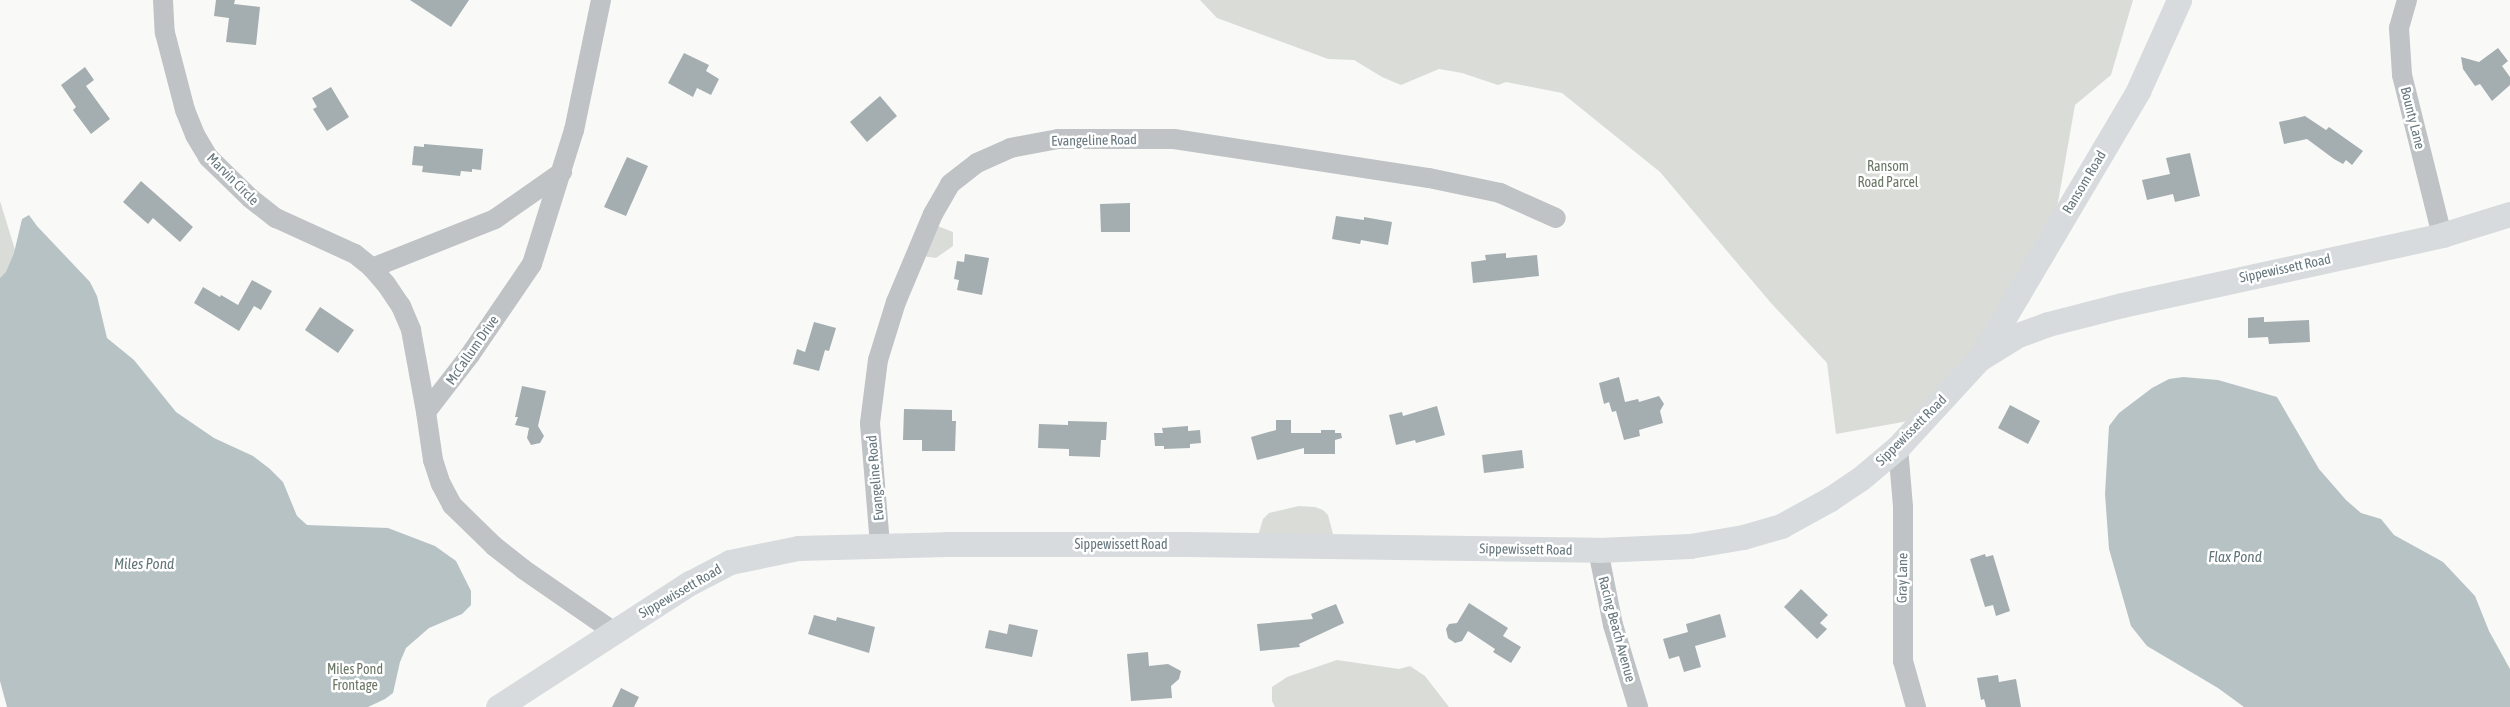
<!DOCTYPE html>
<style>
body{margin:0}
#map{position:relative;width:2510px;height:707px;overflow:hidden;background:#f9f9f7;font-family:"Asap Condensed",sans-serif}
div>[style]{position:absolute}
.green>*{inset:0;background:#daddd7}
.water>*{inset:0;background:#b7c2c5}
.building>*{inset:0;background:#a4aeb1}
.minor>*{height:20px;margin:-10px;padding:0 10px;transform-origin:10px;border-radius:10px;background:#bfc3c6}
.major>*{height:25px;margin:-12.5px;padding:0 12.5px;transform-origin:12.5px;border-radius:12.5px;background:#d7dbdd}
span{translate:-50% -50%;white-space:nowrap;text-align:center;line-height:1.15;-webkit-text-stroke:5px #fff;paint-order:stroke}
.street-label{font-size:14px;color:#67777e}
.park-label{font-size:14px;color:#6b7766}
.water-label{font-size:15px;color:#627578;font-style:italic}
</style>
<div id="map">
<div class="green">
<i style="clip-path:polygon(1200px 0,2133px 0,2111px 75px,2075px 105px,2050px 248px,1931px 417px,1836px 434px,1827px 363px,1771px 303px,1660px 172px,1562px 93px,1506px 82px,1498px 85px,1462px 73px,1439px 69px,1401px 85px,1382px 77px,1354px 60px,1328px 59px,1217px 18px)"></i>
<i style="clip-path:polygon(0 201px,20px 266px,0 287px)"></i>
<i style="clip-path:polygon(935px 225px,953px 232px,953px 246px,936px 258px,922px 256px)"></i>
<i style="clip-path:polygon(1299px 506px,1315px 507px,1323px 510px,1328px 515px,1333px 534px,1258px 536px,1263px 519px,1269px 513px)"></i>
<i style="clip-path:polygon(1337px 660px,1399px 669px,1410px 666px,1425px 676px,1449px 707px,1275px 707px,1272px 701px,1272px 687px,1287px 677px)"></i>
</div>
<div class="water">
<i style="clip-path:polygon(29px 215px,37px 226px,90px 282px,97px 296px,107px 338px,134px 360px,176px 412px,214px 438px,253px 456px,270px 469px,283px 482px,297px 516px,307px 525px,388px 528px,435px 546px,456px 561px,471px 591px,471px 605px,462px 614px,429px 628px,406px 648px,400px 662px,393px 693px,385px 699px,368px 707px,7px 707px,0 681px,0 278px,6px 272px,14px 253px,22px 219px)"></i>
<i style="clip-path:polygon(2183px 377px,2218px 380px,2277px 397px,2319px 469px,2346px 500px,2361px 513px,2381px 519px,2394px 535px,2443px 562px,2475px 596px,2489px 631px,2510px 669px,2510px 707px,2244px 707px,2218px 688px,2147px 646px,2131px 626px,2109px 549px,2105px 494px,2109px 426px,2119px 413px,2152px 388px,2169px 379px)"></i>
</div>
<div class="building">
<i style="clip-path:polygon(216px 0,235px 0,234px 4px,260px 7px,256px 45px,226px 42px,229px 18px,214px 16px)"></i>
<i style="clip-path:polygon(410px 0,469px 0,451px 27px)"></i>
<i style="clip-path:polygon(2498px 48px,2508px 61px,2502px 66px,2510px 77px,2510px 85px,2492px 101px,2480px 84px,2475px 86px,2463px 69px,2461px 57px,2479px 62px)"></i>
<i style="clip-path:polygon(684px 53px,709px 65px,706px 71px,719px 79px,711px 95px,697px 88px,693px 97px,668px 83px)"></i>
<i style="clip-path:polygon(85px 67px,94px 80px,86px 86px,110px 119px,91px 134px,73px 110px,76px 107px,61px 85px)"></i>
<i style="clip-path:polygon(331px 87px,349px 117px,327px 131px,313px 109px,317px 107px,312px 98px)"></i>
<i style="clip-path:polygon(880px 96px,897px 116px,867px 142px,850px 122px)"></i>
<i style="clip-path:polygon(2305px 116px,2326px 130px,2329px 127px,2363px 151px,2352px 165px,2346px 160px,2343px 164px,2334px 159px,2307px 139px,2284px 144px,2279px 122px)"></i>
<i style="clip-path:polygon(424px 144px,483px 149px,481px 170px,472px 169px,472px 172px,461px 171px,460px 176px,422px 172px,423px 166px,412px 165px,414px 146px,424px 147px)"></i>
<i style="clip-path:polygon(2190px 153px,2200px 196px,2175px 202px,2173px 194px,2147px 200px,2142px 180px,2170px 174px,2166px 158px)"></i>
<i style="clip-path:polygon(627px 157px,648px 166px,626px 216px,604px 207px)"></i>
<i style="clip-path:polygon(141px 181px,193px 227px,180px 242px,153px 218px,148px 224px,123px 202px)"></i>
<i style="clip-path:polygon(1130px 203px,1130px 232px,1101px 232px,1100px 204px)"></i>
<i style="clip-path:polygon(1336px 216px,1364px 220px,1364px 217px,1392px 222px,1388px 245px,1361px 240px,1360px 244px,1332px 239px)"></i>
<i style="clip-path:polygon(1506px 253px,1506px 258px,1537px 255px,1539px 276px,1473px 283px,1471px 262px,1486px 260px,1485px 255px)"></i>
<i style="clip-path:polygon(965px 254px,989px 258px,982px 295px,957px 290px,959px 280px,954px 279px,957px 261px,964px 262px)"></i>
<i style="clip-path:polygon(252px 280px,272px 291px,261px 310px,254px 306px,239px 331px,194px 303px,203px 287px,220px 297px,221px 295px,238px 305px)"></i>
<i style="clip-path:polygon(320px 307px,354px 330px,338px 353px,305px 330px)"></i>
<i style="clip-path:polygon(2264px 317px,2264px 322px,2309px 320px,2310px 342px,2269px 344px,2268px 337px,2248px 338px,2248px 318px)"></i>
<i style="clip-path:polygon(814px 322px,836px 328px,829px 351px,825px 350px,819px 371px,793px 364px,797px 349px,805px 352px)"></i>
<i style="clip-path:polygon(1619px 377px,1625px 402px,1638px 399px,1639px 402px,1659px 396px,1664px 404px,1660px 411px,1663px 423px,1639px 430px,1640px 436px,1624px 440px,1616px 411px,1612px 412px,1609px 402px,1604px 404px,1599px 383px)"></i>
<i style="clip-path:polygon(522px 386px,546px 391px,538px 426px,544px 436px,540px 443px,531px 445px,527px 438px,529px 428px,515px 425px,518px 417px,515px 417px)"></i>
<i style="clip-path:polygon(2010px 405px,2040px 421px,2028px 444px,1998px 428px)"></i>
<i style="clip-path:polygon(1437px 406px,1445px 435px,1416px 443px,1415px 440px,1396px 445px,1389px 415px,1402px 412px,1403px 416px)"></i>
<i style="clip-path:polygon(904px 409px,952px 410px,952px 421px,956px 421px,955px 451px,922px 451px,922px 440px,903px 440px)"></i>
<i style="clip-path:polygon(1276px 420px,1291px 420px,1291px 433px,1321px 433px,1321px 430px,1335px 430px,1335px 433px,1341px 433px,1342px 438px,1335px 440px,1335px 454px,1304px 454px,1304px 448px,1257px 460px,1251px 437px,1276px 430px)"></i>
<i style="clip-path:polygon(1068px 421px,1107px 422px,1106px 440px,1101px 440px,1100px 457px,1069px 456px,1069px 449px,1038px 448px,1039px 424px,1068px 425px)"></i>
<i style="clip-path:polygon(1188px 426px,1188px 431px,1200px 430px,1201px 443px,1190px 444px,1190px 448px,1164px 449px,1164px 446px,1155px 446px,1154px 433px,1163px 433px,1162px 428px)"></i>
<i style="clip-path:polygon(1522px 450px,1524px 468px,1484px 473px,1482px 455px)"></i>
<i style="clip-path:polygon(1985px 554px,1986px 557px,1993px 555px,2010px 611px,1996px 616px,1993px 605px,1985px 607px,1970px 559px)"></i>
<i style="clip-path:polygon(1801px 589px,1828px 615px,1820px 623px,1827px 629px,1817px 639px,1784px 607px)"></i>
<i style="clip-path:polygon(1469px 603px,1508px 628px,1503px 636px,1521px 647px,1511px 663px,1493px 652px,1495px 649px,1468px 631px,1462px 641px,1455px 643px,1448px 638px,1446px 629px,1449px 624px,1457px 623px)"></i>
<i style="clip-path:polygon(1336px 604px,1344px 623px,1299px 644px,1300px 647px,1260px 651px,1257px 624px,1313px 619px,1311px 614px)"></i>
<i style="clip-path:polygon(1720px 614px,1726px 637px,1695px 646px,1701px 667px,1684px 672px,1679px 656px,1669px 659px,1663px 639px,1688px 632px,1686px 624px)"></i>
<i style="clip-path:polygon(814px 615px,836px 621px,837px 617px,875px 627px,869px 653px,808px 634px)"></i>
<i style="clip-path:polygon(1009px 624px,1038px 630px,1032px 657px,985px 648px,989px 630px,1007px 634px)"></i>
<i style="clip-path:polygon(1148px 652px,1149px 666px,1168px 664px,1181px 671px,1179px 679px,1171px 686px,1172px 698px,1131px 701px,1127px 654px)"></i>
<i style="clip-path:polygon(1998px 675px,1999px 682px,2016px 679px,2021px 707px,1986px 707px,1984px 699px,1981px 700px,1977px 678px)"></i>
<i style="clip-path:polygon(621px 688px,639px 697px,634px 707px,612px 707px)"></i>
</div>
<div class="minor">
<i style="left:163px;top:0;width:33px;rotate:87deg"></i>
<i style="left:165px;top:33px;width:80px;rotate:75.4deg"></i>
<i style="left:185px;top:110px;width:27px;rotate:68deg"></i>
<i style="left:195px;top:135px;width:26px;rotate:59deg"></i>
<i style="left:208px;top:157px;width:59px;rotate:44.3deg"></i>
<i style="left:250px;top:198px;width:33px;rotate:38deg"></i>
<i style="left:276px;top:218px;width:87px;rotate:24.5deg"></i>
<i style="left:355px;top:254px;width:22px;rotate:39deg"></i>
<i style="left:372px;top:268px;width:21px;rotate:49deg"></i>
<i style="left:386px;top:284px;width:27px;rotate:56deg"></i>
<i style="left:401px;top:306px;width:26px;rotate:67deg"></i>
<i style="left:411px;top:330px;width:83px;rotate:79.6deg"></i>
<i style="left:601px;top:0;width:133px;rotate:101.7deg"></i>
<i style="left:574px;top:130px;width:140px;rotate:107.4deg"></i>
<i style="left:532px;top:264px;width:110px;rotate:124.3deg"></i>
<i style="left:470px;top:355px;width:72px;rotate:127.7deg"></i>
<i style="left:426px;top:412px;width:49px;rotate:81.7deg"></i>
<i style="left:433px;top:460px;width:25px;rotate:72deg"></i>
<i style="left:441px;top:484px;width:24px;rotate:62deg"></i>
<i style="left:452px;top:505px;width:59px;rotate:44.3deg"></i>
<i style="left:494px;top:546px;width:37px;rotate:38deg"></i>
<i style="left:523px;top:569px;width:109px;rotate:34.6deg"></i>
<i style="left:2407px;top:0;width:29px;rotate:106deg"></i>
<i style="left:2399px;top:28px;width:47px;rotate:86.3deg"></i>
<i style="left:2402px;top:75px;width:165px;rotate:76deg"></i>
<i style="left:372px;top:268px;width:132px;rotate:-21.7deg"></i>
<i style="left:495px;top:219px;width:82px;rotate:-35deg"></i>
<i style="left:1898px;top:447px;width:59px;rotate:85.2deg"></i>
<i style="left:1903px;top:506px;width:155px;rotate:90deg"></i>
<i style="left:1903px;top:661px;width:48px;rotate:74.2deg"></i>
<i style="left:880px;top:545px;width:122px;rotate:-94.7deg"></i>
<i style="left:870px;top:423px;width:64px;rotate:-82.8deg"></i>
<i style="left:878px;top:360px;width:61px;rotate:-72.8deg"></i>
<i style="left:896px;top:302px;width:95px;rotate:-67.2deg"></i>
<i style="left:933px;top:214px;width:34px;rotate:-60deg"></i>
<i style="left:950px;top:184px;width:34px;rotate:-38deg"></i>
<i style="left:977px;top:163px;width:36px;rotate:-24deg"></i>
<i style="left:1010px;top:148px;width:49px;rotate:-10.6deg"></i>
<i style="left:1058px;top:139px;width:116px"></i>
<i style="left:1174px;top:139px;width:258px;rotate:8.7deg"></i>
<i style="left:1429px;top:178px;width:73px;rotate:11.9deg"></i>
<i style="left:1500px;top:193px;width:61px;rotate:24.1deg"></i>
<i style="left:1598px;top:550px;width:76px;rotate:78.7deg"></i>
<i style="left:1613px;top:625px;width:86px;rotate:73deg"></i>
</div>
<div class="major">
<i style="left:1982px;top:355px;width:307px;rotate:-59.4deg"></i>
<i style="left:2138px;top:91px;width:100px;rotate:-65.7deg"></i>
<i style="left:498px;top:707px;width:229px;rotate:-32.9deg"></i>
<i style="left:690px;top:583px;width:45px;rotate:-27.7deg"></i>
<i style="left:730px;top:562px;width:69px;rotate:-11.6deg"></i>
<i style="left:798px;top:548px;width:148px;rotate:-1.5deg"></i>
<i style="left:946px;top:544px;width:239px"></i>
<i style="left:1185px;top:544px;width:413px;rotate:0.8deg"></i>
<i style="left:1598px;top:550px;width:92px;rotate:-2.5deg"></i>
<i style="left:1690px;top:546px;width:54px;rotate:-9.6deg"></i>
<i style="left:1743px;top:537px;width:40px;rotate:-16deg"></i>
<i style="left:1781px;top:526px;width:56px;rotate:-28.9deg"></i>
<i style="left:1830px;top:499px;width:36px;rotate:-34deg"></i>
<i style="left:1860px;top:479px;width:50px;rotate:-40.1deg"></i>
<i style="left:1898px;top:447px;width:120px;rotate:-47.4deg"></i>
<i style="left:1979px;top:359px;width:46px;rotate:-31.6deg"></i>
<i style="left:2018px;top:335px;width:32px;rotate:-20deg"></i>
<i style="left:2048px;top:324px;width:76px;rotate:-14.4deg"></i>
<i style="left:2122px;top:305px;width:328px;rotate:-12.3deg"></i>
<i style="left:2442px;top:235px;width:71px;rotate:-17.2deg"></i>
</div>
<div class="street-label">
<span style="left:2413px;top:118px;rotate:76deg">Bounty Lane</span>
<span style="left:1094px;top:140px;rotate:-1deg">Evangeline Road</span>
<span style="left:233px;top:179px;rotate:45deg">Marvin Circle</span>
<span style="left:2084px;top:182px;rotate:-59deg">Ransom Road</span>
<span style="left:2285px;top:268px;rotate:-12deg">Sippewissett Road</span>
<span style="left:472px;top:350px;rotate:-55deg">McCallum Drive</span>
<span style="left:1911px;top:430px;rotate:-45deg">Sippewissett Road</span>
<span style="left:875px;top:478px;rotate:-95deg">Evangeline Road</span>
<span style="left:1121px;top:544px">Sippewissett Road</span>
<span style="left:1526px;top:549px;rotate:1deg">Sippewissett Road</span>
<span style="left:1902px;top:578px;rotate:-89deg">Gray Lane</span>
<span style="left:680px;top:591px;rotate:-30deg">Sippewissett Road</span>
<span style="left:1617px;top:629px;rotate:75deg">Racing Beach Avenue</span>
</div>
<div class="park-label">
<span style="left:1888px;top:174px">Ransom<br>Road Parcel</span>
<span style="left:355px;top:677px">Miles Pond<br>Frontage</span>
</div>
<div class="water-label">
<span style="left:2235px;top:557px">Flax Pond</span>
<span style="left:144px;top:564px">Miles Pond</span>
</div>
</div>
